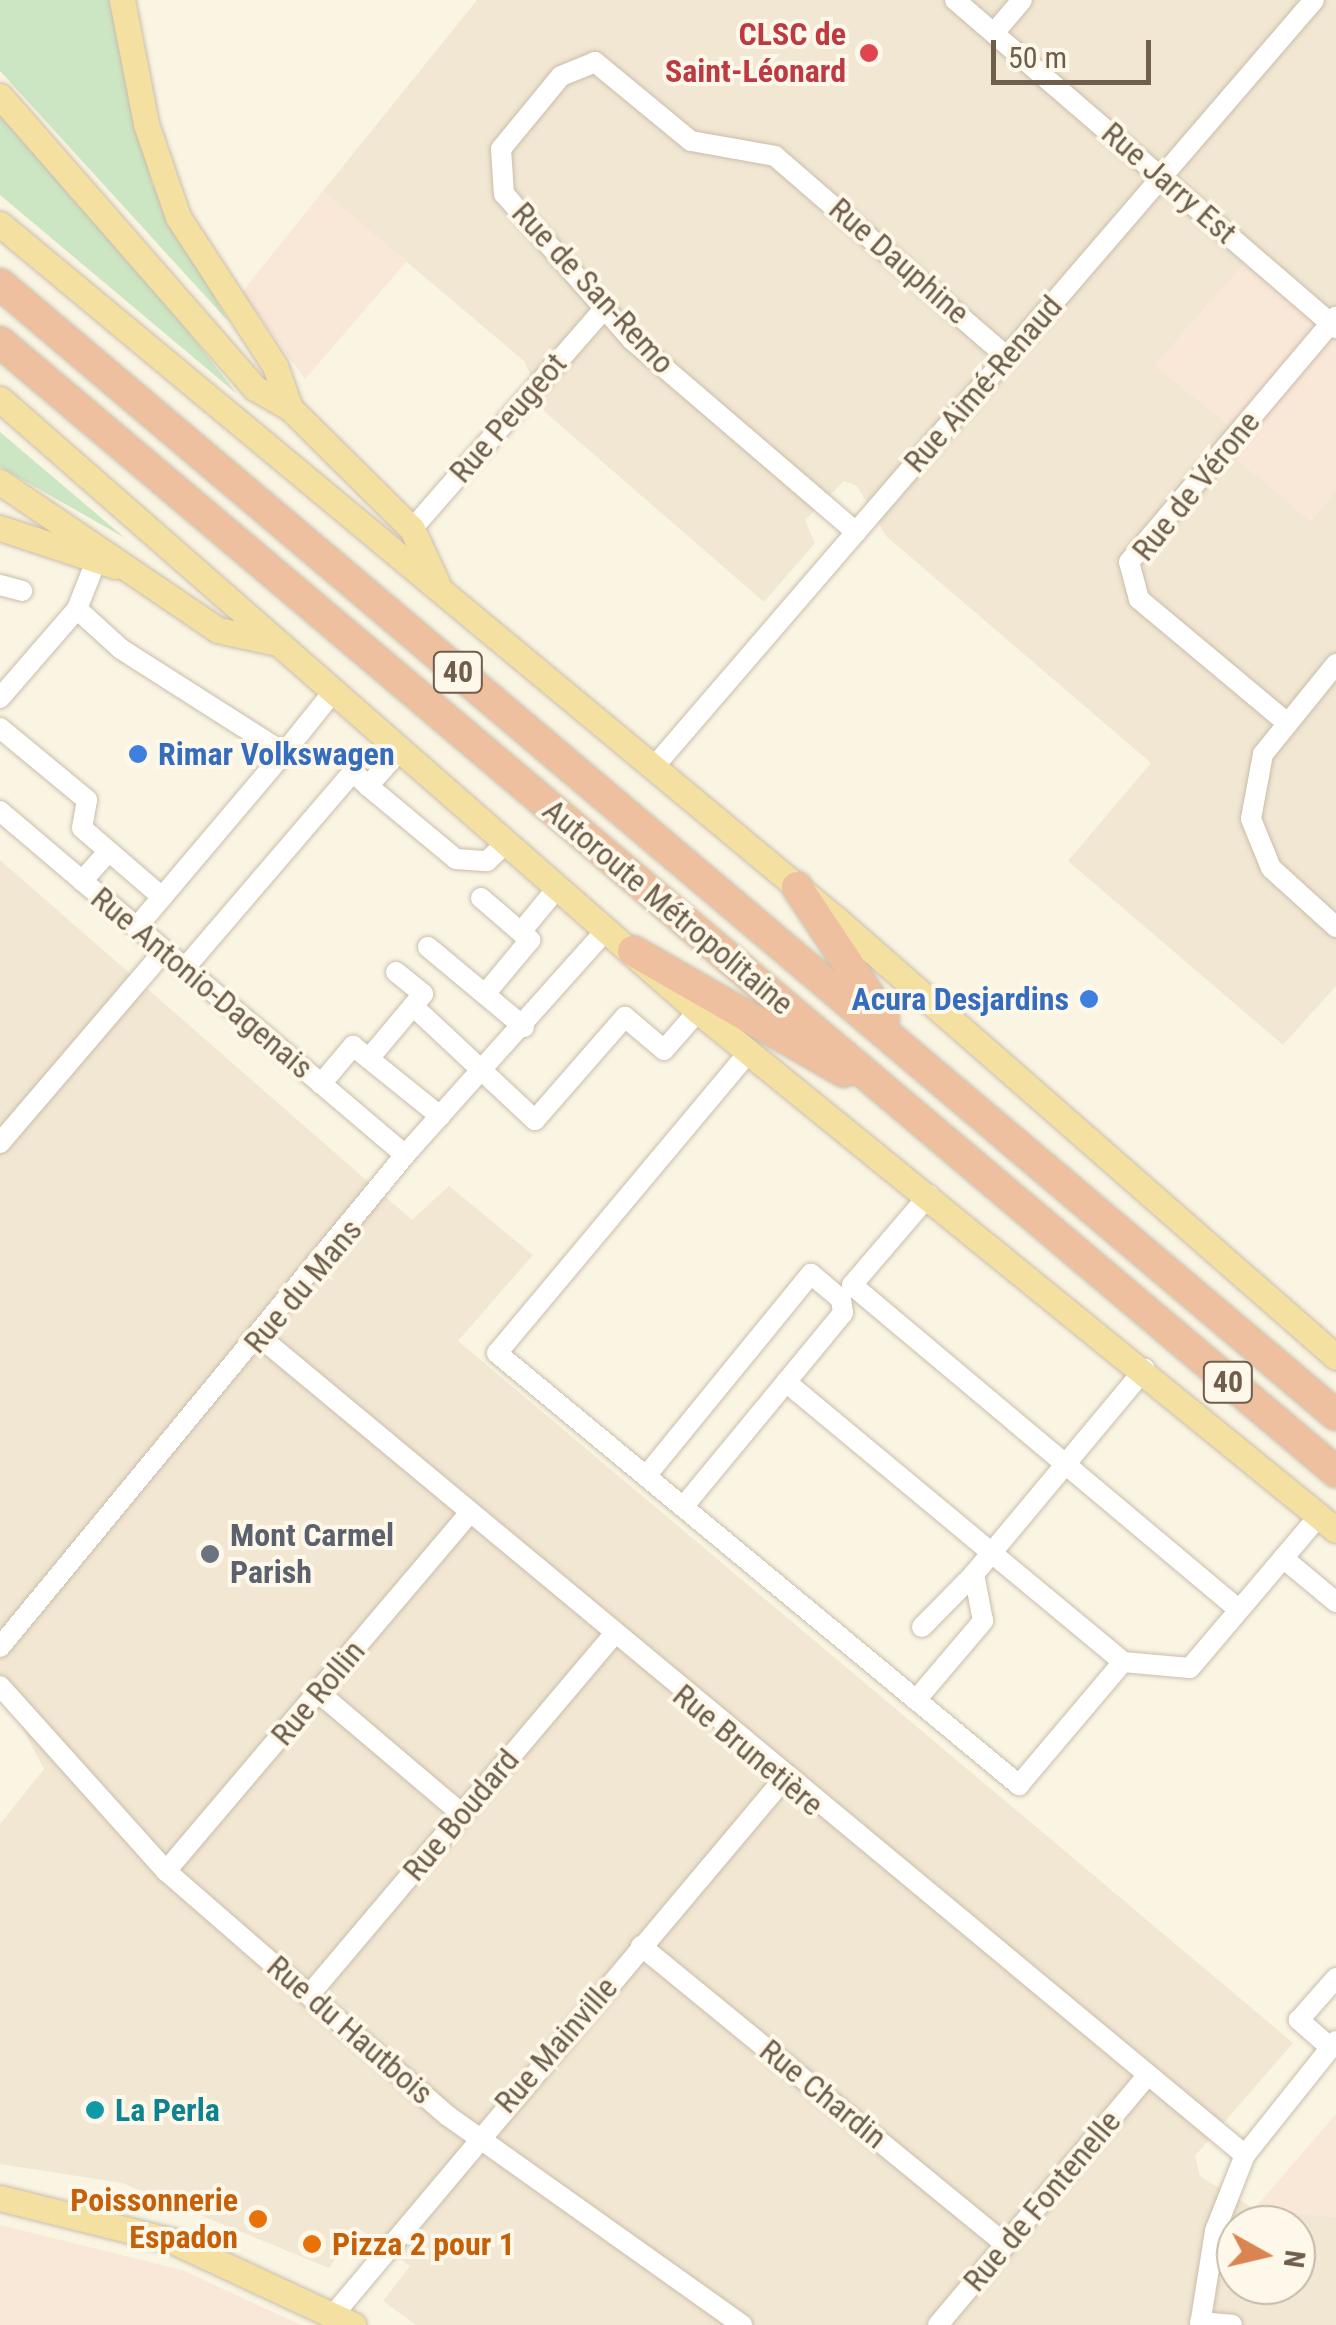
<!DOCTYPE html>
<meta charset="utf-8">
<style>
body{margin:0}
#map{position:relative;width:1336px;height:2325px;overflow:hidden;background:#faf5e3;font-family:"Roboto Condensed",sans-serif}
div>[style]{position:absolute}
.residential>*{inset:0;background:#f1e7d2}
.commercial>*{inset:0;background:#f9e7d8}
.green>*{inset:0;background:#cce6c3}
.roads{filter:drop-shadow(0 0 2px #cabdab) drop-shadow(0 0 2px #cabdab)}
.minor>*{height:20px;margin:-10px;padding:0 10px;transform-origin:10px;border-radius:10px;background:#fff}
.major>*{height:25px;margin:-12.5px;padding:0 12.5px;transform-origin:12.5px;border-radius:12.5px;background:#f4e1a1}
.highway>*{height:30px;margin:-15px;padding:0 15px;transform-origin:15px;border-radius:15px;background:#efc09f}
.dots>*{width:28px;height:28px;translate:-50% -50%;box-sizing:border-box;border:5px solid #fdf8e9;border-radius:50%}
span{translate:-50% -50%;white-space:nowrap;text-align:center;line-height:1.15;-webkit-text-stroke:8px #fdf8e9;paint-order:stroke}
.shield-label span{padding:2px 8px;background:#fdf8e9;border:2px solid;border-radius:8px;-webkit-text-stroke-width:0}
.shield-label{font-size:30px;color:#705e4c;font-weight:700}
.health-label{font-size:32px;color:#be3a42;font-weight:700}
.right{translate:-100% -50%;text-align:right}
.street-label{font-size:32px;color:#705e4c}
.shop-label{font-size:32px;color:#366cbe;font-weight:700}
.left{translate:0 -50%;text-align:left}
.worship-label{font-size:32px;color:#5b616d;font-weight:700}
.culture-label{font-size:32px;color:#0d838f;font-weight:700}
.food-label{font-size:32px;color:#c56008;font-weight:700}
.north{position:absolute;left:1216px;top:2205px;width:100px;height:100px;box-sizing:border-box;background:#fdf8e9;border:2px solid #c5baaa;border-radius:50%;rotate:98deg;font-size:28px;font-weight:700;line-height:40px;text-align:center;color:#705e4c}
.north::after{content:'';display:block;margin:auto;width:35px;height:45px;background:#da8452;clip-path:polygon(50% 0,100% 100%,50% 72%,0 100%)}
.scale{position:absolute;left:991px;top:40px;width:160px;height:45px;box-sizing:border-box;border:5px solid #705e4c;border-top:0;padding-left:12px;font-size:30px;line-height:35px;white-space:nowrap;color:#705e4c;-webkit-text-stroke:8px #fdf8e9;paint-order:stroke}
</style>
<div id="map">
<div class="residential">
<i style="clip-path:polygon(477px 0,1336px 0,1336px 986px,1283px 1045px,1068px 861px,1151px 763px,886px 536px,857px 486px,844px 481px,805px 520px,815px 543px,764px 602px,545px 412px,525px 362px,323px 191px)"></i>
<i style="clip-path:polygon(evenodd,0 860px,412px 1220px,449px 1186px,533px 1255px,458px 1341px,1293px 2043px,1195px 2156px,1200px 2176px,1254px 2209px,1336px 2217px,1336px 2325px,416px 2325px,383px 2301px,410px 2266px,358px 2228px,329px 2268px,122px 2183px,0 2164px,0 1824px,44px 1769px,0 1686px,0 860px,1236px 2225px,1296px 2225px,1296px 2285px,1236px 2285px,1236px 2225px)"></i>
</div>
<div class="commercial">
<i style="clip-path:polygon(323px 191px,407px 261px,305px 379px,242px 292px)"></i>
<i style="clip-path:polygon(1251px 255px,1336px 327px,1336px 491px,1311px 522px,1224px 449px,1237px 433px,1154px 365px)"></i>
<i style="clip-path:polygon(1336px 2114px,1336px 2217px,1254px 2209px)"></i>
<i style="clip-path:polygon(0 2225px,182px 2270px,301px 2325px,0 2325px)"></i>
</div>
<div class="green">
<i style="clip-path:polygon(0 0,109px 0,152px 184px,228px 321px,0 71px)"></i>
<i style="clip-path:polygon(0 114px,108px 229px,237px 394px,0 195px)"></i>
<i style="clip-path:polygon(0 432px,125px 538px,0 467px)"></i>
</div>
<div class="roads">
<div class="minor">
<i style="left:955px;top:0;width:503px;rotate:40.72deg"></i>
<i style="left:994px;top:33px;width:43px;rotate:-49.7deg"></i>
<i style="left:412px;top:529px;width:292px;rotate:-48.9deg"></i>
<i style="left:856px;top:532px;width:295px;rotate:-139.4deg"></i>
<i style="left:632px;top:340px;width:194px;rotate:-131.2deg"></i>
<i style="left:504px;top:194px;width:45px;rotate:-93.8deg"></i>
<i style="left:501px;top:149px;width:94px;rotate:-50.6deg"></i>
<i style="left:561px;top:76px;width:37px;rotate:-22deg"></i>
<i style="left:595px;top:62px;width:124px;rotate:39.5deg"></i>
<i style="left:691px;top:141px;width:85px;rotate:10.1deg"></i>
<i style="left:775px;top:156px;width:307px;rotate:40.9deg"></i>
<i style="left:96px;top:561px;width:52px;rotate:111.6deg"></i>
<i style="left:77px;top:609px;width:59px;rotate:42.3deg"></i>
<i style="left:121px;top:649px;width:193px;rotate:32.5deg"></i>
<i style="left:284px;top:753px;width:77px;rotate:-51.3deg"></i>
<i style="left:0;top:585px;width:23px;rotate:15deg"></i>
<i style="left:1336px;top:664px;width:116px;rotate:129deg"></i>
<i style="left:1263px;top:754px;width:66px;rotate:100.5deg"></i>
<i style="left:1251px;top:819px;width:53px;rotate:67.8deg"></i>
<i style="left:1271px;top:868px;width:88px;rotate:42.2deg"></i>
<i style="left:0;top:698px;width:118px;rotate:-49.1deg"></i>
<i style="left:1286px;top:722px;width:192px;rotate:-140.1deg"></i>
<i style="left:1139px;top:599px;width:38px;rotate:-105deg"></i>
<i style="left:1129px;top:562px;width:321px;rotate:-49.8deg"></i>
<i style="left:0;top:728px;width:113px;rotate:39.6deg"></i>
<i style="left:87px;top:800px;width:28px;rotate:100deg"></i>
<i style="left:82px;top:828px;width:106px;rotate:40.8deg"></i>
<i style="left:400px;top:750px;width:48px;rotate:131.6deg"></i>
<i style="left:368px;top:786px;width:114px;rotate:39.7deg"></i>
<i style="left:456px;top:859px;width:31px;rotate:4deg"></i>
<i style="left:487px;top:861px;width:26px;rotate:-43deg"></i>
<i style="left:653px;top:768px;width:1013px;rotate:-49.28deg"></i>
<i style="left:0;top:811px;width:531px;rotate:40.34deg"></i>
<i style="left:82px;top:881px;width:40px;rotate:-48deg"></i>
<i style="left:481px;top:898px;width:65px;rotate:40.6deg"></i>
<i style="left:530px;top:940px;width:70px;rotate:129.8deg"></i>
<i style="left:136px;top:928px;width:229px;rotate:-49.8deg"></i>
<i style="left:521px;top:932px;width:58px;rotate:-50.6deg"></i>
<i style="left:428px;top:947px;width:125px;rotate:39.8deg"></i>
<i style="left:184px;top:969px;width:260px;rotate:-49.4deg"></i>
<i style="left:353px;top:772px;width:21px;rotate:43deg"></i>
<i style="left:396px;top:972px;width:35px;rotate:39deg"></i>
<i style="left:423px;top:994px;width:16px;rotate:130deg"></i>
<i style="left:748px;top:1053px;width:391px;rotate:129.9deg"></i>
<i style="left:497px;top:1353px;width:678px;rotate:39.61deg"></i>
<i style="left:1019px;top:1785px;width:161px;rotate:-49.8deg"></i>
<i style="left:371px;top:1056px;width:65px;rotate:-50deg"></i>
<i style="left:413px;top:1006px;width:167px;rotate:43.1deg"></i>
<i style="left:535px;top:1120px;width:137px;rotate:-48.9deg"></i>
<i style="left:625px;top:1017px;width:51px;rotate:40.2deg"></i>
<i style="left:664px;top:1050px;width:52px;rotate:-48.9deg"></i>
<i style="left:321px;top:1084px;width:50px;rotate:-49.9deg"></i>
<i style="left:353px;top:1046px;width:112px;rotate:38.8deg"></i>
<i style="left:0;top:1143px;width:251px;rotate:-49.5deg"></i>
<i style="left:929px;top:1195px;width:118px;rotate:130.5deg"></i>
<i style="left:852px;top:1285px;width:504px;rotate:40.01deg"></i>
<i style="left:260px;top:1337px;width:1280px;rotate:39.71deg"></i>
<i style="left:786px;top:1382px;width:438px;rotate:39.7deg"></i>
<i style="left:1123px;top:1662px;width:67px;rotate:5.1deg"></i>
<i style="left:1190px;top:1668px;width:199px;rotate:-49.7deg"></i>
<i style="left:646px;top:1476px;width:261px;rotate:-50.8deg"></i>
<i style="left:811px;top:1274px;width:39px;rotate:40deg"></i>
<i style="left:841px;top:1299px;width:14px;rotate:82deg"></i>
<i style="left:843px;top:1313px;width:251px;rotate:129.5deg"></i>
<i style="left:1283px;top:1558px;width:69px;rotate:39.7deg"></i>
<i style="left:922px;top:1627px;width:74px;rotate:-45.5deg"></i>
<i style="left:0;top:1647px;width:637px;rotate:-50.54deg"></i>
<i style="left:405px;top:1155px;width:303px;rotate:-48.2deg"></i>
<i style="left:0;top:1686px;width:249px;rotate:48.1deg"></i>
<i style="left:166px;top:1871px;width:374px;rotate:41deg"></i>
<i style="left:448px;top:2116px;width:361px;rotate:35.4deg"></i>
<i style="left:318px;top:1692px;width:189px;rotate:40.3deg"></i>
<i style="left:916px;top:1700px;width:104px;rotate:-49.7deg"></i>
<i style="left:983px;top:1621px;width:48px;rotate:-100.8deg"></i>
<i style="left:974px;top:1574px;width:267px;rotate:-50.2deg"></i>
<i style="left:166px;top:1871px;width:468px;rotate:-49.7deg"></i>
<i style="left:641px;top:1946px;width:469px;rotate:39.3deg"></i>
<i style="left:310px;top:1994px;width:469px;rotate:-49.8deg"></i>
<i style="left:1331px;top:2048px;width:43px;rotate:-138.8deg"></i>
<i style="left:1299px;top:2020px;width:56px;rotate:-48.6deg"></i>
<i style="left:334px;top:2314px;width:698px;rotate:-49.94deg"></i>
<i style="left:1200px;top:2322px;width:32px;rotate:5deg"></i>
<i style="left:938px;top:2325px;width:324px;rotate:-50deg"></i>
<i style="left:1200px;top:2325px;width:95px;rotate:-80.9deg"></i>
<i style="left:1215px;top:2231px;width:82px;rotate:-68.5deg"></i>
<i style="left:1245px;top:2155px;width:146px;rotate:-51.4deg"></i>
</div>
<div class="major">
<i style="left:122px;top:0;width:126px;rotate:79deg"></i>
<i style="left:146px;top:124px;width:98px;rotate:71deg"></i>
<i style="left:178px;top:217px;width:178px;rotate:56.9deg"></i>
<i style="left:275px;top:366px;width:45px;rotate:70.3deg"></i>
<i style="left:0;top:96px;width:388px;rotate:48.9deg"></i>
<i style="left:255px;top:388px;width:40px;rotate:29.7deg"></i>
<i style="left:290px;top:408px;width:172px;rotate:44.8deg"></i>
<i style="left:412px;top:529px;width:60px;rotate:65.2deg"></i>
<i style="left:0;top:224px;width:1087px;rotate:39.74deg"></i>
<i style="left:836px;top:919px;width:665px;rotate:41.22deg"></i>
<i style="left:0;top:399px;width:928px;rotate:41.24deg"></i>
<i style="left:698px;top:1011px;width:822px;rotate:39.13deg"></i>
<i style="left:0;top:482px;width:263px;rotate:34.2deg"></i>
<i style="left:218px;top:630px;width:55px;rotate:12.5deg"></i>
<i style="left:0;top:528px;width:121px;rotate:18.3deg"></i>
<i style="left:0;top:2198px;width:178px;rotate:14deg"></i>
<i style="left:173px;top:2241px;width:199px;rotate:25deg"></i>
</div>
<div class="highway">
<i style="left:0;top:284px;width:1750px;rotate:40.25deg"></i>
<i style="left:0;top:342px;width:1750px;rotate:40.22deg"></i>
<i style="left:797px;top:887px;width:157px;rotate:56.4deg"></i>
<i style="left:633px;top:951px;width:243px;rotate:29.8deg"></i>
</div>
</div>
<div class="dots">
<i style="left:869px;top:53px;background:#e0444e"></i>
<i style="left:138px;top:754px;background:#3f7fe0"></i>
<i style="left:1089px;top:999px;background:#3f7fe0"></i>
<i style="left:210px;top:1554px;background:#6b7280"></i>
<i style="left:95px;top:2110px;background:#0f9aa8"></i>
<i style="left:258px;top:2219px;background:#e8710a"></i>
<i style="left:312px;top:2244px;background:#e8710a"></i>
</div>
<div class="shield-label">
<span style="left:458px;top:672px">40</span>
<span style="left:1228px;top:1382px">40</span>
</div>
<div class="health-label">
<span class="right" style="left:846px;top:53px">CLSC de<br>Saint-Léonard</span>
</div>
<div class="street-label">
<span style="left:1169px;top:183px;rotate:41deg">Rue Jarry Est</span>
<span style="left:899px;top:261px;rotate:41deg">Rue Dauphine</span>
<span style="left:593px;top:288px;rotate:47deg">Rue de San-Remo</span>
<span style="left:983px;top:384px;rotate:-49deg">Rue Aimé-Renaud</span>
<span style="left:508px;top:418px;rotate:-49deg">Rue Peugeot</span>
<span style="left:1196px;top:486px;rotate:-51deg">Rue de Vérone</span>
<span style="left:668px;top:907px;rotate:40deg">Autoroute Métropolitaine</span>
<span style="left:202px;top:983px;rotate:40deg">Rue Antonio-Dagenais</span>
<span style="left:303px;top:1286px;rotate:-50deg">Rue du Mans</span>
<span style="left:318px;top:1693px;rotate:-50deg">Rue Rollin</span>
<span style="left:748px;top:1750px;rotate:40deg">Rue Brunetière</span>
<span style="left:461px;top:1815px;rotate:-50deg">Rue Boudard</span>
<span style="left:350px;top:2030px;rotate:41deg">Rue du Hautbois</span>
<span style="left:556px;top:2045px;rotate:-49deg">Rue Mainville</span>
<span style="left:823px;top:2094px;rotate:39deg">Rue Chardin</span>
<span style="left:1042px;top:2201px;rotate:-50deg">Rue de Fontenelle</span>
</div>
<div class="shop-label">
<span class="left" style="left:158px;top:754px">Rimar Volkswagen</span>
<span class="right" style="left:1069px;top:999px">Acura Desjardins</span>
</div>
<div class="worship-label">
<span class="left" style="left:230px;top:1554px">Mont Carmel<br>Parish</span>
</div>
<div class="culture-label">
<span class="left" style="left:115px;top:2110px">La Perla</span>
</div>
<div class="food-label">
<span class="right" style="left:238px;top:2219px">Poissonnerie<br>Espadon</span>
<span class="left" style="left:332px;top:2244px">Pizza 2 pour 1</span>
</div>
<div class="north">N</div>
<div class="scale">50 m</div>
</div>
